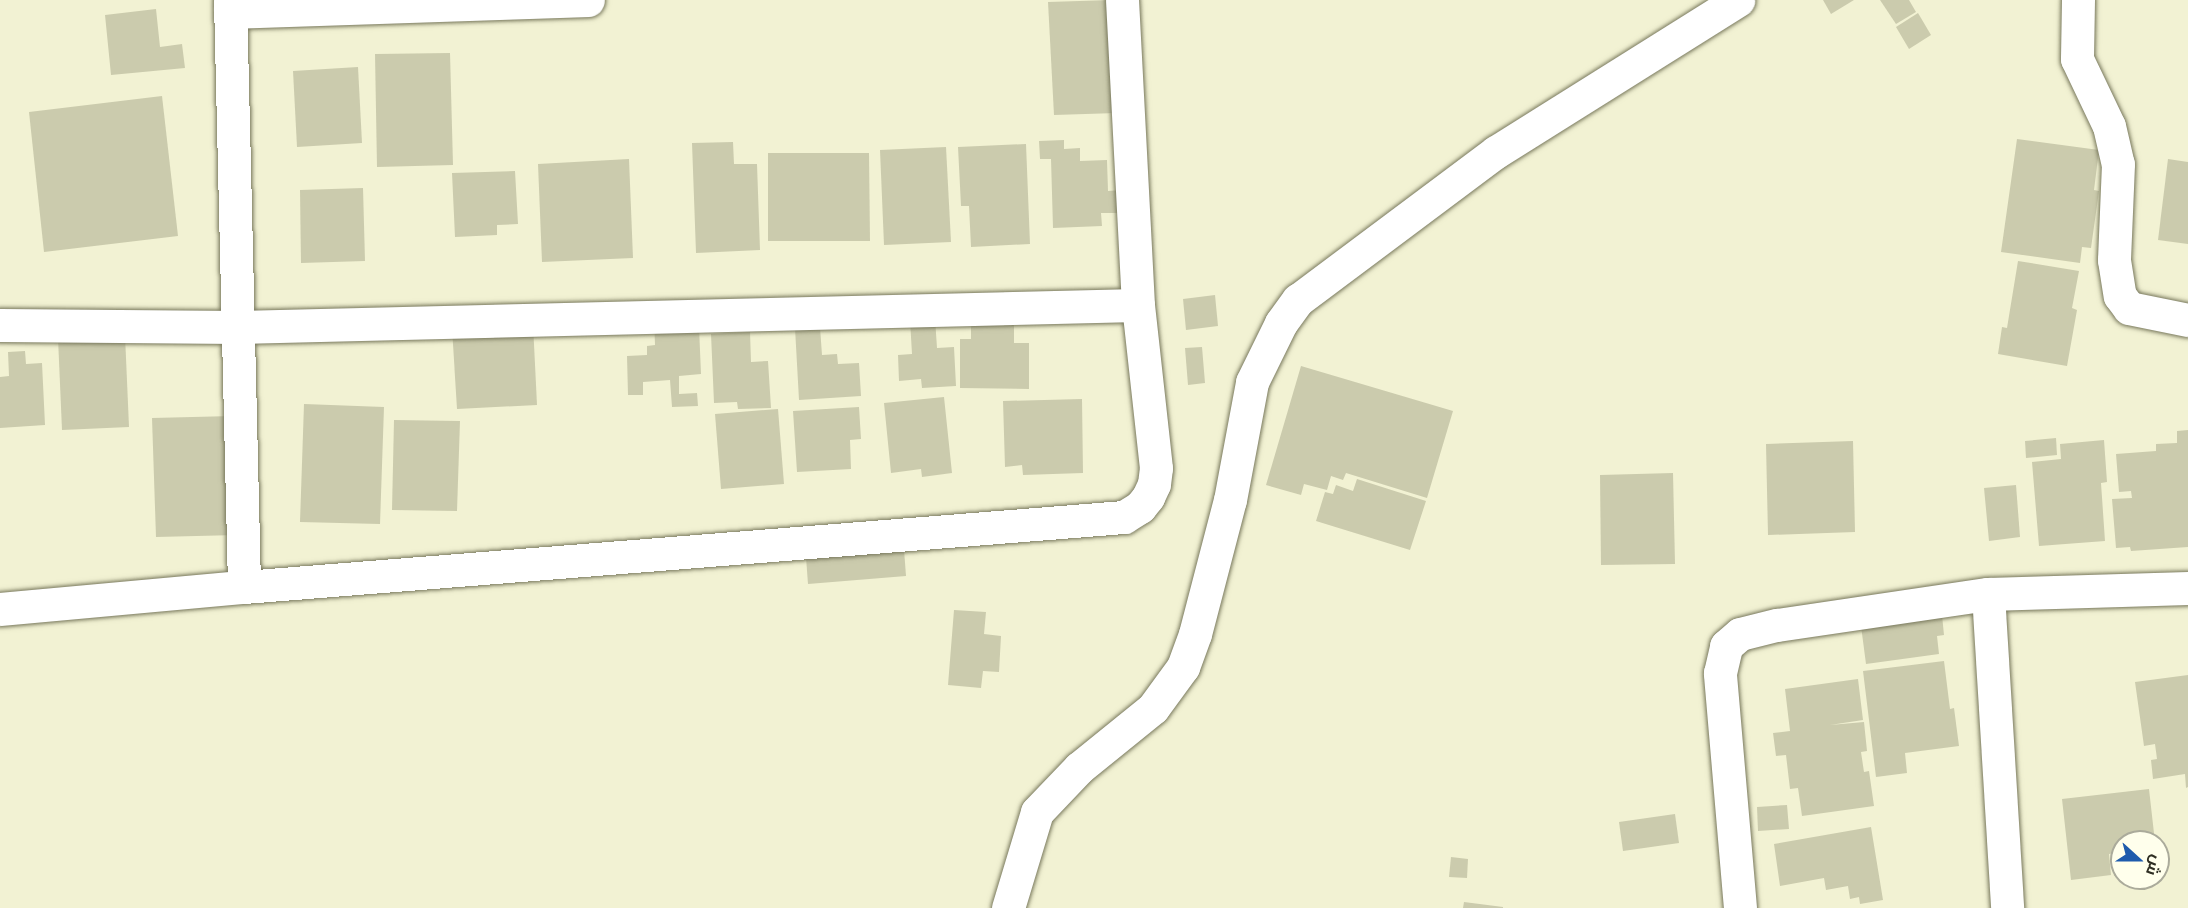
<!DOCTYPE html>
<meta charset="utf-8">
<style>
body{margin:0}
#map{position:relative;width:2188px;height:908px;overflow:hidden;background:#f2f2d3;font-family:"Archivo Narrow",Cairo,sans-serif}
div>[style]{position:absolute}
.building>*{inset:0;background:#cbcbad}
.roads{filter:drop-shadow(0 0 2px #78785c) drop-shadow(0 0 2px #78785c)}
.minor>*{height:33px;margin:-16.5px;padding:0 16.5px;transform-origin:16.5px;border-radius:16.5px;background:#fff}
span{translate:-50% -50%;white-space:nowrap;text-align:center;line-height:1.15;-webkit-text-stroke:4.5px #ffffec;paint-order:stroke}
.north{position:absolute;left:2110px;top:830px;width:60px;height:60px;box-sizing:border-box;background:#ffffec;border:2px solid #abab9b;border-radius:50%;rotate:111deg;font-size:16px;font-weight:700;line-height:24px;text-align:center;color:#2e2e22}
.north::after{content:'';display:block;margin:auto;width:21px;height:27px;background:#1e5bac;clip-path:polygon(50% 0,100% 100%,50% 72%,0 100%)}
</style>
<div id="map">
<div class="building">
<i style="clip-path:polygon(1111px 0,1117px 113px,1054px 115px,1048px 2px)"></i>
<i style="clip-path:polygon(1823px 0,1854px 0,1831px 14px)"></i>
<i style="clip-path:polygon(1880px 0,1909px 0,1916px 12px,1896px 24px)"></i>
<i style="clip-path:polygon(156px 9px,160px 47px,182px 44px,185px 68px,111px 75px,105px 15px)"></i>
<i style="clip-path:polygon(1918px 13px,1931px 35px,1909px 49px,1896px 27px)"></i>
<i style="clip-path:polygon(450px 53px,453px 165px,377px 167px,375px 54px)"></i>
<i style="clip-path:polygon(358px 67px,362px 143px,297px 147px,293px 71px)"></i>
<i style="clip-path:polygon(162px 96px,178px 236px,44px 252px,29px 112px)"></i>
<i style="clip-path:polygon(2017px 139px,2099px 150px,2094px 190px,2099px 191px,2091px 248px,2082px 247px,2080px 263px,2001px 252px)"></i>
<i style="clip-path:polygon(1064px 140px,1064px 149px,1080px 148px,1080px 161px,1107px 160px,1108px 191px,1121px 190px,1122px 213px,1101px 213px,1102px 226px,1053px 228px,1051px 159px,1040px 159px,1039px 141px)"></i>
<i style="clip-path:polygon(733px 142px,734px 164px,757px 164px,760px 250px,696px 253px,692px 143px)"></i>
<i style="clip-path:polygon(1026px 144px,1030px 244px,971px 247px,969px 206px,961px 206px,958px 147px)"></i>
<i style="clip-path:polygon(946px 147px,951px 242px,884px 245px,880px 150px)"></i>
<i style="clip-path:polygon(768px 153px,869px 153px,870px 241px,768px 241px)"></i>
<i style="clip-path:polygon(629px 159px,633px 258px,542px 262px,538px 164px)"></i>
<i style="clip-path:polygon(2168px 159px,2188px 162px,2188px 244px,2158px 240px)"></i>
<i style="clip-path:polygon(515px 171px,518px 224px,497px 225px,497px 235px,455px 237px,452px 173px)"></i>
<i style="clip-path:polygon(363px 188px,365px 261px,301px 263px,300px 190px)"></i>
<i style="clip-path:polygon(2018px 261px,2079px 271px,2072px 308px,2077px 310px,2067px 366px,1998px 354px,2002px 327px,2007px 328px)"></i>
<i style="clip-path:polygon(1215px 295px,1218px 326px,1186px 330px,1183px 299px)"></i>
<i style="clip-path:polygon(654px 318px,699px 327px,701px 374px,679px 376px,679px 394px,697px 393px,698px 406px,672px 407px,670px 380px,643px 382px,643px 395px,628px 395px,627px 356px,647px 355px,647px 346px,655px 345px)"></i>
<i style="clip-path:polygon(935px 318px,937px 348px,954px 347px,956px 386px,922px 388px,921px 379px,899px 381px,898px 355px,912px 354px,910px 320px)"></i>
<i style="clip-path:polygon(971px 318px,1014px 318px,1014px 343px,1029px 343px,1029px 389px,960px 388px,960px 339px,971px 339px)"></i>
<i style="clip-path:polygon(533px 324px,537px 405px,457px 409px,452px 328px)"></i>
<i style="clip-path:polygon(820px 327px,822px 355px,837px 354px,838px 364px,859px 363px,861px 396px,799px 400px,795px 328px)"></i>
<i style="clip-path:polygon(750px 332px,751px 362px,768px 361px,771px 408px,738px 409px,737px 402px,714px 403px,711px 334px)"></i>
<i style="clip-path:polygon(125px 335px,129px 427px,62px 430px,58px 338px)"></i>
<i style="clip-path:polygon(1202px 347px,1205px 383px,1188px 385px,1185px 348px)"></i>
<i style="clip-path:polygon(25px 351px,26px 364px,42px 363px,45px 425px,0 428px,0 377px,9px 376px,8px 352px)"></i>
<i style="clip-path:polygon(1301px 366px,1453px 411px,1427px 498px,1346px 473px,1343px 480px,1331px 476px,1327px 490px,1304px 484px,1301px 495px,1266px 485px)"></i>
<i style="clip-path:polygon(944px 397px,952px 473px,922px 477px,921px 469px,891px 473px,884px 403px)"></i>
<i style="clip-path:polygon(1082px 399px,1083px 473px,1023px 475px,1022px 465px,1005px 467px,1003px 401px)"></i>
<i style="clip-path:polygon(304px 404px,384px 407px,380px 524px,300px 522px)"></i>
<i style="clip-path:polygon(859px 407px,861px 439px,850px 440px,851px 469px,797px 472px,793px 411px)"></i>
<i style="clip-path:polygon(778px 409px,784px 484px,721px 489px,715px 414px)"></i>
<i style="clip-path:polygon(233px 416px,237px 535px,156px 537px,152px 418px)"></i>
<i style="clip-path:polygon(394px 420px,460px 421px,457px 511px,392px 510px)"></i>
<i style="clip-path:polygon(2188px 430px,2188px 547px,2131px 551px,2130px 547px,2116px 548px,2112px 499px,2132px 498px,2131px 491px,2119px 492px,2116px 454px,2156px 451px,2156px 444px,2177px 443px,2177px 431px)"></i>
<i style="clip-path:polygon(2056px 438px,2057px 455px,2026px 458px,2025px 441px)"></i>
<i style="clip-path:polygon(2104px 440px,2107px 482px,2101px 483px,2105px 541px,2039px 546px,2032px 462px,2061px 459px,2060px 444px)"></i>
<i style="clip-path:polygon(1853px 441px,1855px 532px,1768px 535px,1766px 444px)"></i>
<i style="clip-path:polygon(1673px 473px,1675px 564px,1601px 565px,1600px 475px)"></i>
<i style="clip-path:polygon(1357px 479px,1426px 501px,1410px 550px,1316px 521px,1325px 492px,1333px 494px,1336px 485px,1353px 491px)"></i>
<i style="clip-path:polygon(2016px 485px,2020px 537px,1989px 541px,1984px 488px)"></i>
<i style="clip-path:polygon(903px 536px,906px 576px,808px 584px,805px 544px)"></i>
<i style="clip-path:polygon(954px 610px,986px 612px,984px 634px,1001px 636px,999px 672px,983px 671px,981px 688px,948px 685px)"></i>
<i style="clip-path:polygon(1942px 615px,1944px 635px,1937px 636px,1939px 654px,1866px 664px,1861px 626px)"></i>
<i style="clip-path:polygon(1944px 661px,1950px 709px,1954px 708px,1959px 746px,1905px 753px,1907px 773px,1876px 777px,1863px 671px)"></i>
<i style="clip-path:polygon(2188px 675px,2188px 787px,2186px 788px,2185px 774px,2153px 779px,2151px 760px,2157px 759px,2155px 744px,2144px 746px,2135px 682px)"></i>
<i style="clip-path:polygon(1858px 679px,1863px 720px,1830px 725px,1864px 722px,1867px 751px,1861px 752px,1864px 772px,1869px 771px,1874px 806px,1802px 816px,1798px 788px,1790px 789px,1786px 755px,1776px 756px,1773px 733px,1790px 731px,1785px 689px)"></i>
<i style="clip-path:polygon(2149px 789px,2155px 842px,2122px 842px,2122px 852px,2109px 854px,2111px 875px,2071px 880px,2062px 799px)"></i>
<i style="clip-path:polygon(1787px 805px,1789px 829px,1758px 831px,1757px 807px)"></i>
<i style="clip-path:polygon(1675px 814px,1679px 843px,1623px 851px,1619px 822px)"></i>
<i style="clip-path:polygon(1871px 827px,1883px 900px,1860px 904px,1859px 897px,1850px 899px,1848px 886px,1826px 890px,1824px 878px,1780px 886px,1774px 844px)"></i>
<i style="clip-path:polygon(2122px 855px,2122px 875px,2114px 876px,2112px 856px)"></i>
<i style="clip-path:polygon(1451px 857px,1468px 859px,1467px 878px,1449px 877px)"></i>
<i style="clip-path:polygon(1464px 902px,1503px 907px,1503px 908px,1463px 908px)"></i>
</div>
<div class="roads">
<div class="minor">
<i style="left:230px;top:0;width:587px;rotate:88.63deg"></i>
<i style="left:2078px;top:0;width:59px;rotate:91deg"></i>
<i style="left:2077px;top:59px;width:74px;rotate:64.5deg"></i>
<i style="left:2109px;top:126px;width:39px;rotate:77deg"></i>
<i style="left:2118px;top:164px;width:96px;rotate:92.4deg"></i>
<i style="left:2114px;top:260px;width:36px;rotate:81deg"></i>
<i style="left:2120px;top:296px;width:15px;rotate:53deg"></i>
<i style="left:2129px;top:308px;width:60px;rotate:11.5deg"></i>
<i style="left:230px;top:12px;width:358px;rotate:-1.9deg"></i>
<i style="left:0;top:325px;width:238px;rotate:0.5deg"></i>
<i style="left:238px;top:327px;width:900px;rotate:-1.4deg"></i>
<i style="left:1988px;top:594px;width:315px;rotate:86.5deg"></i>
<i style="left:0;top:609px;width:245px;rotate:-5.2deg"></i>
<i style="left:244px;top:587px;width:883px;rotate:-4.55deg"></i>
<i style="left:1124px;top:517px;width:19px;rotate:-32deg"></i>
<i style="left:1140px;top:507px;width:13px;rotate:-51deg"></i>
<i style="left:1148px;top:497px;width:14px;rotate:-65deg"></i>
<i style="left:1154px;top:484px;width:16px;rotate:-83deg"></i>
<i style="left:1156px;top:468px;width:164px;rotate:-96.3deg"></i>
<i style="left:1138px;top:305px;width:305px;rotate:-93deg"></i>
<i style="left:1008px;top:908px;width:100px;rotate:-73.2deg"></i>
<i style="left:1037px;top:812px;width:61px;rotate:-46.3deg"></i>
<i style="left:1079px;top:768px;width:95px;rotate:-39deg"></i>
<i style="left:1153px;top:708px;width:51px;rotate:-53.8deg"></i>
<i style="left:1183px;top:667px;width:35px;rotate:-70deg"></i>
<i style="left:1195px;top:634px;width:138px;rotate:-75.4deg"></i>
<i style="left:1230px;top:500px;width:120px;rotate:-79.4deg"></i>
<i style="left:1252px;top:382px;width:66px;rotate:-63.8deg"></i>
<i style="left:1281px;top:323px;width:29px;rotate:-54deg"></i>
<i style="left:1298px;top:300px;width:247px;rotate:-36.8deg"></i>
<i style="left:1496px;top:152px;width:286px;rotate:-32.1deg"></i>
<i style="left:1740px;top:908px;width:236px;rotate:-94.9deg"></i>
<i style="left:1720px;top:673px;width:28px;rotate:-77deg"></i>
<i style="left:1726px;top:646px;width:18px;rotate:-41deg"></i>
<i style="left:1740px;top:634px;width:38px;rotate:-14deg"></i>
<i style="left:1777px;top:625px;width:213px;rotate:-8.4deg"></i>
<i style="left:1988px;top:594px;width:200px;rotate:-1.7deg"></i>
</div>
</div>
<div class="north">ش</div>
</div>
